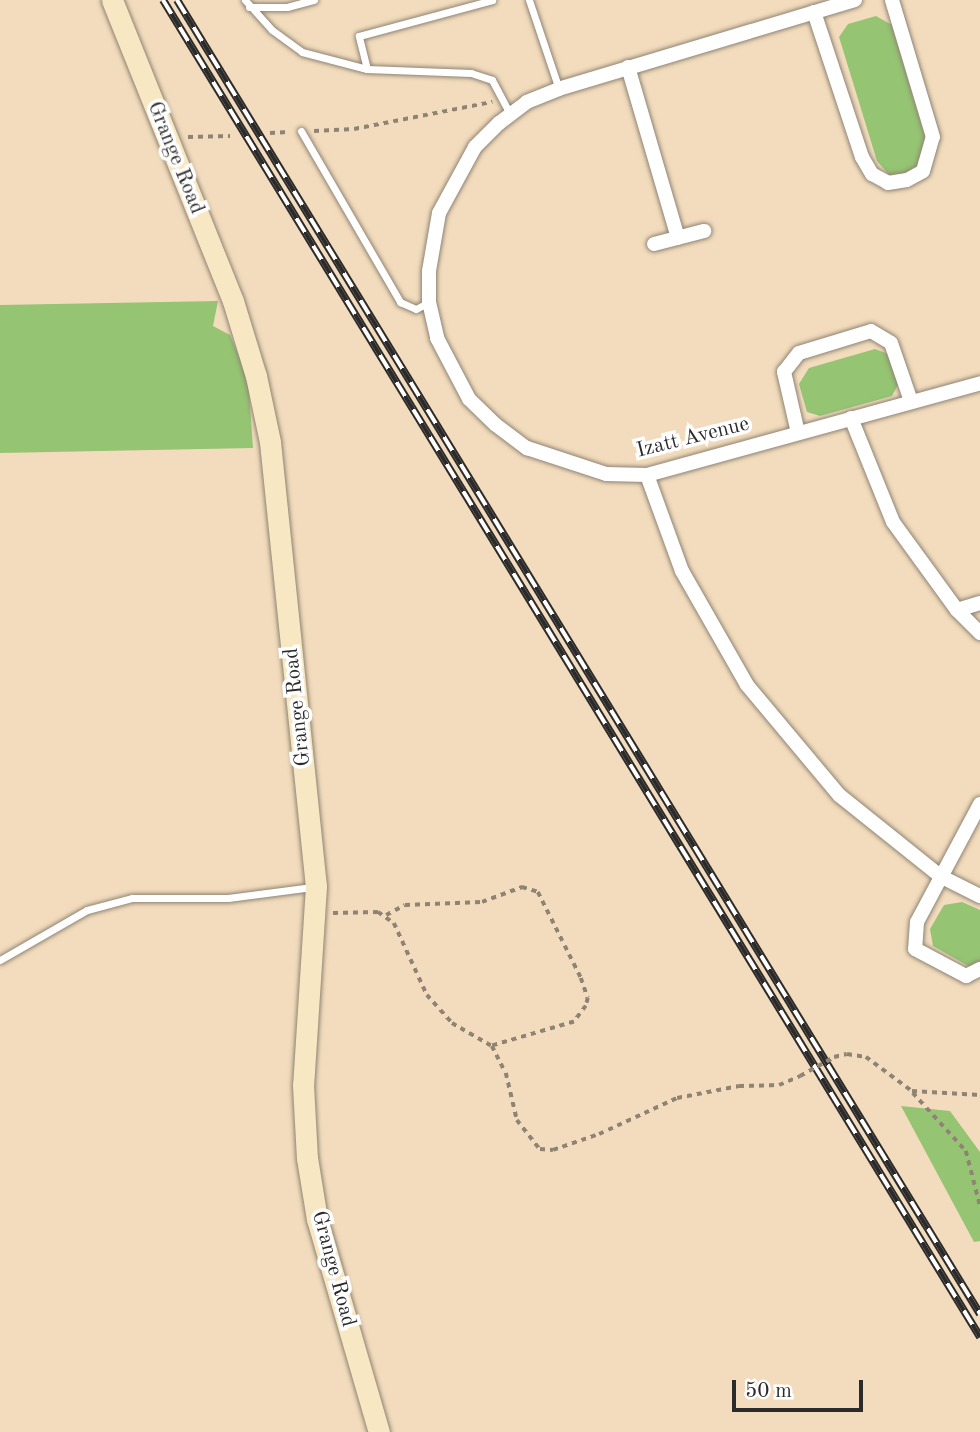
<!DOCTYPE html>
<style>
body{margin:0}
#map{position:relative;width:980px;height:1432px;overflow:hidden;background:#f3dcbd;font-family:"Old Standard TT",serif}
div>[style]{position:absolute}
.green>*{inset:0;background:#95c473}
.path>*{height:3.5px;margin-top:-1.75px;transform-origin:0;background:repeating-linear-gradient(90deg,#8f8474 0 5px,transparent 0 10px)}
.roads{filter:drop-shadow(0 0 2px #8f8474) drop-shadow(0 0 2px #8f8474)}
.lane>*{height:7px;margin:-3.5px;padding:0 3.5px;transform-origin:3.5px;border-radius:3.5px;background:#fff}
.street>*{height:14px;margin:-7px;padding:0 7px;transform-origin:7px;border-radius:7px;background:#fff}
.secondary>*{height:21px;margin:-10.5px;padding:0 10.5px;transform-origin:10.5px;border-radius:10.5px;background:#f8e7c3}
.rail>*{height:8px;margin-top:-4px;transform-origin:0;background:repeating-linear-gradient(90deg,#fff 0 16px,#2b2b2b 0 32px);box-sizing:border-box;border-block:2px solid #2b2b2b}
.path-bridge>*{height:3.5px;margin-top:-1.75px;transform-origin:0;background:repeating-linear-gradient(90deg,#8f8474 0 5px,transparent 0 10px)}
span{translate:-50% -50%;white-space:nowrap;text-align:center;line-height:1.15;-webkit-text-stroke:7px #fff;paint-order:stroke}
.street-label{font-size:21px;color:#2b2b2b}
.scale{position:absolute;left:732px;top:1380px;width:131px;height:32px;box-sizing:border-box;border:4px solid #2b2b2b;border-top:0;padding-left:9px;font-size:21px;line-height:24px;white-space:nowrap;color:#2b2b2b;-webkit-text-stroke:5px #fff;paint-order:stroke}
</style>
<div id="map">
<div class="green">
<i style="clip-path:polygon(876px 16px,892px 25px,929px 150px,919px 170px,891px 177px,877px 161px,839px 37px,848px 24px)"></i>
<i style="clip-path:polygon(218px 301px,213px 326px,230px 335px,248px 377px,253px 448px,0 453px,0 305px)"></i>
<i style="clip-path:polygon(875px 349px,888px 354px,898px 385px,892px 396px,820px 416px,807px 412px,799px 384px,809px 368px)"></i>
<i style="clip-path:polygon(962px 902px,980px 910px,980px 963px,970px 967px,933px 946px,930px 929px,944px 905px)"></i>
<i style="clip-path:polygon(901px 1106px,950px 1111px,980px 1152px,980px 1241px,974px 1242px)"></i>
</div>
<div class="path">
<i style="left:314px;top:131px;width:40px;rotate:-2.9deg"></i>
<i style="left:354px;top:129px;width:141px;rotate:-11.1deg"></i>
<i style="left:270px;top:133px;width:19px;rotate:-3deg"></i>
<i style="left:188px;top:137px;width:42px;rotate:-1.4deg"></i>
<i style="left:333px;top:913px;width:45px;rotate:-1.3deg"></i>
<i style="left:378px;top:912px;width:19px;rotate:35deg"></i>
<i style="left:394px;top:923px;width:79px;rotate:65.4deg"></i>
<i style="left:427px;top:995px;width:38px;rotate:48deg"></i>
<i style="left:452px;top:1023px;width:46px;rotate:29.9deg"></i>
<i style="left:492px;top:1046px;width:30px;rotate:63deg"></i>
<i style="left:506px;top:1073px;width:48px;rotate:76.8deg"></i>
<i style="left:517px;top:1120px;width:37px;rotate:52deg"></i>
<i style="left:540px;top:1149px;width:13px;rotate:4deg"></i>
<i style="left:553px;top:1150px;width:49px;rotate:-19.2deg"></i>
<i style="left:599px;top:1134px;width:86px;rotate:-24.8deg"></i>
<i style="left:677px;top:1098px;width:63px;rotate:-11deg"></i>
<i style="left:739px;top:1086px;width:40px;rotate:-1.4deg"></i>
<i style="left:779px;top:1085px;width:23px;rotate:-23deg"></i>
<i style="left:386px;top:915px;width:21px;rotate:-28deg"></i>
<i style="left:405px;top:905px;width:77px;rotate:-2.2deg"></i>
<i style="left:482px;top:902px;width:43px;rotate:-20.6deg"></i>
<i style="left:522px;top:887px;width:17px;rotate:17deg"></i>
<i style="left:538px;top:892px;width:96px;rotate:63.4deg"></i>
<i style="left:581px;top:978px;width:21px;rotate:71deg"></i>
<i style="left:588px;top:998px;width:8px;rotate:104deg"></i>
<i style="left:586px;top:1006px;width:20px;rotate:127deg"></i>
<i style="left:574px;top:1022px;width:85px;rotate:163.7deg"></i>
<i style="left:834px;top:1057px;width:13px;rotate:-13deg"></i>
<i style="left:847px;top:1054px;width:19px;rotate:9deg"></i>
<i style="left:866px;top:1057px;width:57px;rotate:36.5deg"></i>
<i style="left:912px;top:1091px;width:68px;rotate:3.4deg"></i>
<i style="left:913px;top:1093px;width:79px;rotate:47.6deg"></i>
<i style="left:966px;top:1151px;width:56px;rotate:75.5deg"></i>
</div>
<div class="roads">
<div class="lane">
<i style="left:245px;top:0;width:40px;rotate:48deg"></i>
<i style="left:272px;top:30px;width:37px;rotate:36deg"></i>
<i style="left:302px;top:52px;width:67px;rotate:14.7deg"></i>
<i style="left:367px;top:69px;width:104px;rotate:2.2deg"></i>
<i style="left:471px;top:73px;width:22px;rotate:18deg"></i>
<i style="left:492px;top:80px;width:38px;rotate:62deg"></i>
<i style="left:529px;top:0;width:94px;rotate:71.4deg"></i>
<i style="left:249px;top:7px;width:38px"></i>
<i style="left:287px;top:7px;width:28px;rotate:-15deg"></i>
<i style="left:367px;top:69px;width:34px;rotate:-104deg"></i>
<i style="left:359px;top:36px;width:138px;rotate:-15.1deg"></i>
<i style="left:301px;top:131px;width:198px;rotate:59.9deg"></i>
<i style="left:400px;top:302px;width:17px;rotate:24deg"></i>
<i style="left:416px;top:309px;width:15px;rotate:-28deg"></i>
<i style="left:0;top:960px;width:100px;rotate:-29.9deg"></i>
<i style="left:87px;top:910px;width:47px;rotate:-14.9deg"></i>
<i style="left:132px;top:898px;width:96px"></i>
<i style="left:228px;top:898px;width:85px;rotate:-7.5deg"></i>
</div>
<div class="street">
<i style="left:855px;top:0;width:309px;rotate:163.3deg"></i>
<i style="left:559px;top:89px;width:35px;rotate:158deg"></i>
<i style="left:527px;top:102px;width:35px;rotate:143deg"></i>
<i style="left:499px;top:123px;width:34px;rotate:135deg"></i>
<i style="left:475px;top:147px;width:75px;rotate:118.6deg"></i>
<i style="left:439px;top:213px;width:59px;rotate:99.8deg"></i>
<i style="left:429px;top:271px;width:31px;rotate:90deg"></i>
<i style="left:429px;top:302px;width:37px;rotate:77deg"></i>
<i style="left:437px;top:338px;width:69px;rotate:62.3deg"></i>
<i style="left:469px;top:399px;width:37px;rotate:44deg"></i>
<i style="left:496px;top:425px;width:39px;rotate:37deg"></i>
<i style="left:527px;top:448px;width:83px;rotate:18.2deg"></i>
<i style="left:606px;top:474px;width:41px;rotate:1.4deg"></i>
<i style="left:647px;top:475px;width:345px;rotate:-15.4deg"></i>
<i style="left:814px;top:12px;width:153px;rotate:71.7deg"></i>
<i style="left:862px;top:157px;width:20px;rotate:60deg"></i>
<i style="left:872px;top:174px;width:18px;rotate:29deg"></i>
<i style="left:888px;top:183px;width:19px;rotate:-9deg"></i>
<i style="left:907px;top:180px;width:18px;rotate:-29deg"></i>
<i style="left:923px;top:171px;width:35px;rotate:-74deg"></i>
<i style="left:933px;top:137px;width:143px;rotate:-106.7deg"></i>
<i style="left:628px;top:67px;width:178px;rotate:73.7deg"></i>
<i style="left:654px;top:244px;width:52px;rotate:-14.6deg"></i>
<i style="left:851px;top:418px;width:112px;rotate:68deg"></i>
<i style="left:893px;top:522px;width:109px;rotate:54deg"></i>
<i style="left:957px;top:610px;width:33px;rotate:45deg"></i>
<i style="left:798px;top:433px;width:63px;rotate:-102.9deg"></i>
<i style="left:784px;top:372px;width:24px;rotate:-52deg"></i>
<i style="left:799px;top:353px;width:75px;rotate:-17deg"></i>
<i style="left:871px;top:331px;width:23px;rotate:31deg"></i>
<i style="left:891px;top:343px;width:61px;rotate:71deg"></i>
<i style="left:647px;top:475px;width:102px;rotate:70deg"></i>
<i style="left:682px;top:571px;width:131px;rotate:60.3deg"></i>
<i style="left:747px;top:685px;width:143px;rotate:50.1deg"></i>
<i style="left:839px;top:795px;width:129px;rotate:38.7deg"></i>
<i style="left:940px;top:876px;width:45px;rotate:26.6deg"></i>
<i style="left:957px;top:610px;width:24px;rotate:-17deg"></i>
<i style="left:980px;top:804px;width:134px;rotate:118.1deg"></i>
<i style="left:917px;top:922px;width:27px;rotate:94deg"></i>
<i style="left:915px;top:949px;width:58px;rotate:27.9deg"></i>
<i style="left:966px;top:976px;width:16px;rotate:-27deg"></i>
</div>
<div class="secondary">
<i style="left:112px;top:0;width:324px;rotate:68.1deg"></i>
<i style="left:233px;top:301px;width:78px;rotate:73deg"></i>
<i style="left:256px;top:376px;width:67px;rotate:78deg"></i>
<i style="left:270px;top:442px;width:446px;rotate:84.1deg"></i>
<i style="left:316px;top:886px;width:199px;rotate:93.7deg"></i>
<i style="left:303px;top:1085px;width:73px;rotate:86.9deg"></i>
<i style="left:307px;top:1158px;width:62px;rotate:80.7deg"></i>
<i style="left:317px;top:1219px;width:222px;rotate:73.8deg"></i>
</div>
</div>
<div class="rail">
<i style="left:163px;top:0;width:1567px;rotate:58.57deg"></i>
<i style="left:177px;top:0;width:1540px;rotate:58.57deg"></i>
</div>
<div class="path-bridge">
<i style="left:800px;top:1076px;width:39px;rotate:-29deg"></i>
</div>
<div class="street-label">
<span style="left:175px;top:158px;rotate:68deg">Grange Road</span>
<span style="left:693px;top:438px;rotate:-14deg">Izatt Avenue</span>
<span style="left:298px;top:707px;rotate:-96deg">Grange Road</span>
<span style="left:333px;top:1269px;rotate:75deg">Grange Road</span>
</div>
<div class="scale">50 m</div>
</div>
